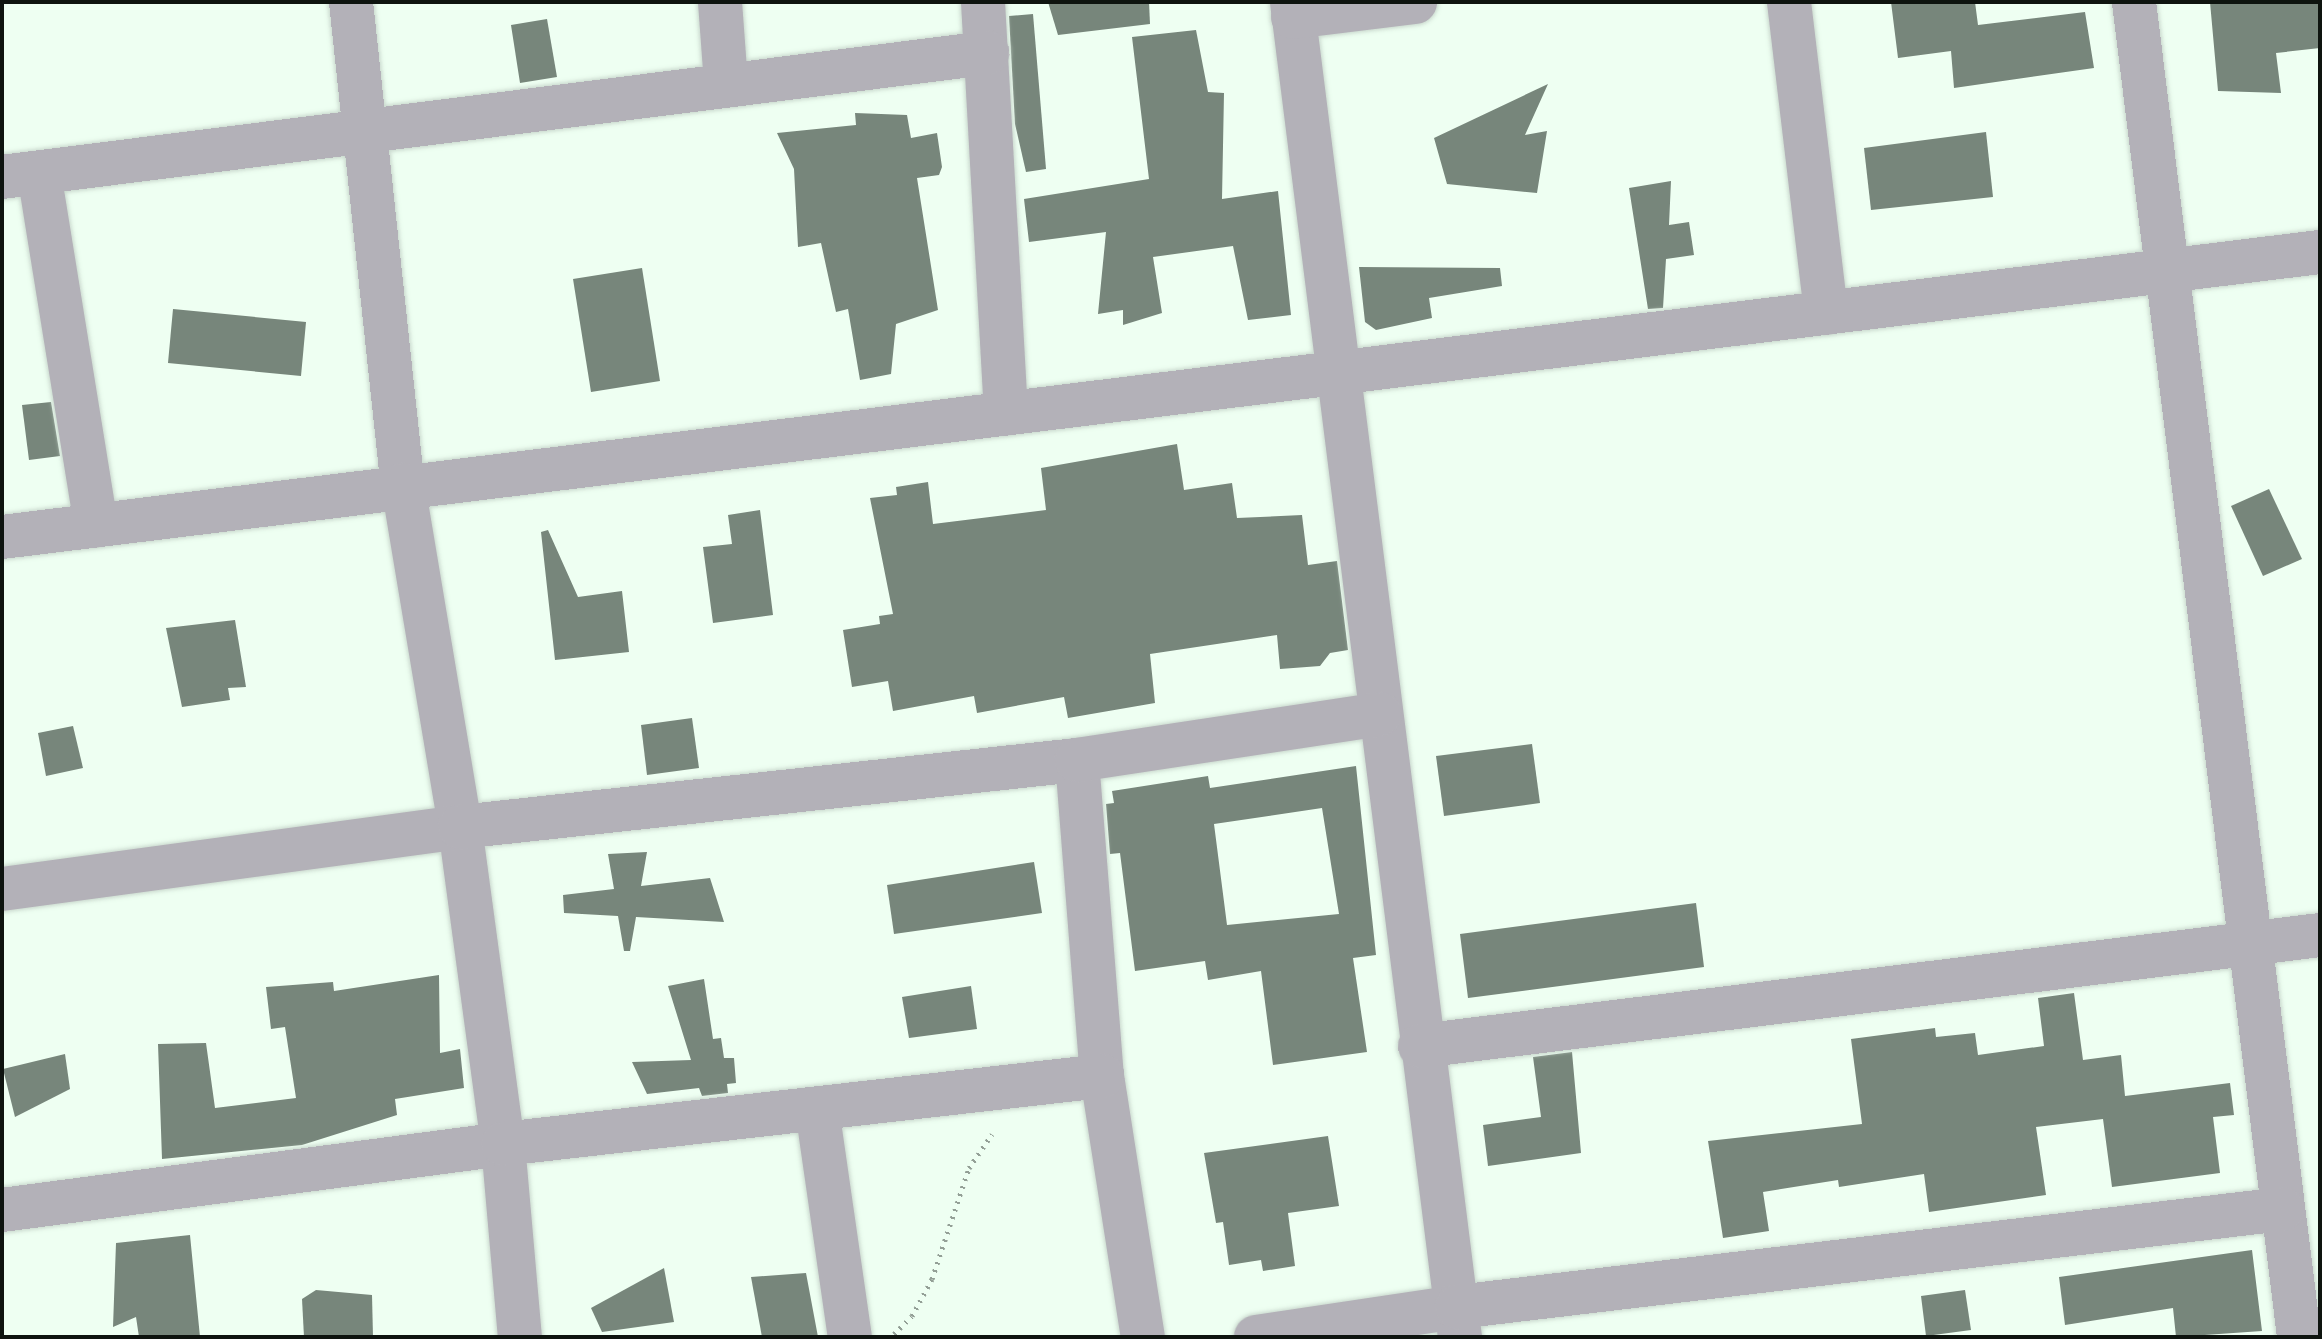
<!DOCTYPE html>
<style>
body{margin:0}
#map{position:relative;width:2322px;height:1339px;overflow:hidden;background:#eefff2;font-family:Overpass,sans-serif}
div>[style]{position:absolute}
.building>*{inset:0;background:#77867b}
.path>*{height:5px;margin-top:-2.5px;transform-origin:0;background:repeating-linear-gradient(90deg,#939f96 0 2px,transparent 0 8px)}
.roads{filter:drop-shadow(0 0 2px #cad9ce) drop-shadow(0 0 2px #cad9ce)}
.minor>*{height:44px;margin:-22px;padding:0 22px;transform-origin:22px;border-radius:22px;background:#b3b1b8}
span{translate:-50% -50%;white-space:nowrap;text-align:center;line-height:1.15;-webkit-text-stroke:8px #eefff2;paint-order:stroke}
.frame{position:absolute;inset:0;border:4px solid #0e140f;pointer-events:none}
</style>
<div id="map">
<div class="building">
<i style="clip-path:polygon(1048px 2px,1149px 2px,1150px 24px,1058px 35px)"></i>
<i style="clip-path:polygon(1891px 2px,1975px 2px,1978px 25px,2085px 12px,2094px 68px,1954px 88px,1951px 51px,1898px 58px)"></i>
<i style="clip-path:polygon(2210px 2px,2320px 2px,2320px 48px,2276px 53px,2281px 93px,2218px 91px)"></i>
<i style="clip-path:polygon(1033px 14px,1046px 169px,1026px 172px,1015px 124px,1009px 16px)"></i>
<i style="clip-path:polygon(547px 19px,557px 77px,520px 83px,511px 25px)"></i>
<i style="clip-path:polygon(1196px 30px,1208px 92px,1224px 93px,1222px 199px,1278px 191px,1291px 315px,1248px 320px,1233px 246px,1153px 257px,1162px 313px,1123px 325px,1123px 310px,1098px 314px,1106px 232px,1029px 242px,1024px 199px,1149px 179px,1132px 37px)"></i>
<i style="clip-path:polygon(1548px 84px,1525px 135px,1547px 131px,1537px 193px,1447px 184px,1434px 138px)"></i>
<i style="clip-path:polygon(855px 113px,907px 115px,911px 138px,937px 133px,942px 167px,939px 175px,917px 178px,938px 310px,896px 324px,891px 374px,860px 380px,848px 309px,836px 312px,821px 243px,798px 247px,794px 169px,777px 133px,856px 125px)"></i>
<i style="clip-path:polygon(1986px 132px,1993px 197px,1871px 210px,1864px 148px)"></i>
<i style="clip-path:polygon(1671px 181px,1669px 225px,1689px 222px,1694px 255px,1666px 259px,1663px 308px,1648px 309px,1629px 188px)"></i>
<i style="clip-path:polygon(1359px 267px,1500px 268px,1502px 286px,1429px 298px,1432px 318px,1376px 330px,1365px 322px)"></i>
<i style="clip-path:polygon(642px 268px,660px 381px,591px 392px,573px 279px)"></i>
<i style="clip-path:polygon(173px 309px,306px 322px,301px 376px,168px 363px)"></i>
<i style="clip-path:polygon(51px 402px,60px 456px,29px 460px,22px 405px)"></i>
<i style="clip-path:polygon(1177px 444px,1184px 490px,1232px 483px,1237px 518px,1302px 515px,1308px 565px,1337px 561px,1348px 650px,1330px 653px,1320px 666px,1280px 669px,1277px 635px,1150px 654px,1155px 703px,1068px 718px,1064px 697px,977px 713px,974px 696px,893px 711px,888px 681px,852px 687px,843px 630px,880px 624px,879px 616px,893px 614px,870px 498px,897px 495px,896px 487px,928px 482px,933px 524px,1046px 510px,1041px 468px)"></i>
<i style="clip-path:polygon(2269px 489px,2302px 559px,2263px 576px,2231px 506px)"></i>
<i style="clip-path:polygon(760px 510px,773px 615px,713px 623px,703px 547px,732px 544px,728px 515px)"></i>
<i style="clip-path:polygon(548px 530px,578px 597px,622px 591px,629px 652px,555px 660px,541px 532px)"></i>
<i style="clip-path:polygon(235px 620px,246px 687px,228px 688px,230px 700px,182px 707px,166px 628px)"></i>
<i style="clip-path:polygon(692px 718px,699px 768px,647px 775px,641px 725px)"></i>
<i style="clip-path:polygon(73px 726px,83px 768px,46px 776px,38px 733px)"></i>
<i style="clip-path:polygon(1532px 744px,1540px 803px,1444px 816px,1436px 756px)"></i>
<i style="clip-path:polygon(evenodd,1356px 766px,1376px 955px,1353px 958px,1367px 1052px,1273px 1065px,1261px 971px,1208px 980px,1205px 961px,1135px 971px,1120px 853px,1110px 854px,1106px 804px,1114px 803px,1112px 791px,1208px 776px,1210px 788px,1356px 766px,1322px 808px,1339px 914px,1227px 925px,1214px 824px,1322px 808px)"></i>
<i style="clip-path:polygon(647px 852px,641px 886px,710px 878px,724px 922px,636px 917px,630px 951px,624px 951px,618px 916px,564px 913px,563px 895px,614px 889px,608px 854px)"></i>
<i style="clip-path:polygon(1034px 862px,1042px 913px,894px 934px,887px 885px)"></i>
<i style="clip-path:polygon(1696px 903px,1704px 967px,1468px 998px,1460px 934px)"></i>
<i style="clip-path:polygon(439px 975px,440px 1053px,460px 1049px,464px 1088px,395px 1099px,397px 1115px,302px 1145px,162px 1159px,158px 1044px,206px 1043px,215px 1108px,296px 1098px,285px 1027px,271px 1029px,266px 987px,333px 982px,334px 991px)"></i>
<i style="clip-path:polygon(704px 979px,713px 1039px,721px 1038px,724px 1058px,734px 1058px,736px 1083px,727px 1084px,728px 1093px,702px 1096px,699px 1088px,647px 1094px,632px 1062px,691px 1060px,668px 986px)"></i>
<i style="clip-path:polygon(971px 986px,977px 1029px,909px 1038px,902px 997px)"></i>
<i style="clip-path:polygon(2074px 993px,2083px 1060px,2121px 1055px,2125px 1096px,2230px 1083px,2234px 1115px,2213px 1117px,2220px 1173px,2112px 1187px,2103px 1119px,2036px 1127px,2046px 1195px,1929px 1212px,1924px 1174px,1839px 1187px,1838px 1180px,1763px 1192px,1769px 1231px,1723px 1238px,1708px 1141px,1862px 1124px,1851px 1039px,1935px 1028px,1936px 1037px,1975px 1033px,1978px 1055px,2044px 1046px,2038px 998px)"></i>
<i style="clip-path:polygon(1572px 1052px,1581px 1153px,1488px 1166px,1483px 1125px,1541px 1117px,1533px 1057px)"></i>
<i style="clip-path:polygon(65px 1054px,70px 1089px,15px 1117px,3px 1069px)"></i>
<i style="clip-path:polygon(1328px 1136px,1339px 1206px,1288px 1213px,1295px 1266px,1263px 1271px,1261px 1260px,1229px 1265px,1223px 1222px,1216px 1223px,1204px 1153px)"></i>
<i style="clip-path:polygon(190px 1235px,200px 1337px,139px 1337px,136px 1317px,113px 1327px,116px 1243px)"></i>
<i style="clip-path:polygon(2252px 1250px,2262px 1331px,2176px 1337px,2173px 1308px,2065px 1325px,2059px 1277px)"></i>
<i style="clip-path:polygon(664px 1268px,674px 1322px,602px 1332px,591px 1308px)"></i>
<i style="clip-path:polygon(806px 1273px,818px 1337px,762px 1337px,751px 1277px)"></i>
<i style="clip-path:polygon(316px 1290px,372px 1295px,373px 1337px,304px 1337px,302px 1299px)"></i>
<i style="clip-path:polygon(1965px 1290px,1971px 1330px,1926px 1336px,1921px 1296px)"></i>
</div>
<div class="path">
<i style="left:894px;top:1334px;width:25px;rotate:-45deg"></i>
<i style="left:912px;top:1316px;width:42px;rotate:-61.6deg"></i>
<i style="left:932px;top:1279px;width:117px;rotate:-71.6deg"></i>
<i style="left:969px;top:1168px;width:41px;rotate:-55.9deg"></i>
</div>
<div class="roads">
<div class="minor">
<i style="left:351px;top:2px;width:486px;rotate:83.9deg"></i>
<i style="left:403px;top:485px;width:347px;rotate:80.5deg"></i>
<i style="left:460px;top:827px;width:320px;rotate:82.3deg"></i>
<i style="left:503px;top:1144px;width:194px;rotate:85deg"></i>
<i style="left:720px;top:2px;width:81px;rotate:85.8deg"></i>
<i style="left:983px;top:2px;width:412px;rotate:86.8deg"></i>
<i style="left:1292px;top:2px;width:1346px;rotate:82.83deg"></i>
<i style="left:1789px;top:2px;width:313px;rotate:83.2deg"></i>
<i style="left:2134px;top:2px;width:1345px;rotate:82.95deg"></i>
<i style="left:1293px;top:17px;width:123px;rotate:-7deg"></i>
<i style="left:39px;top:173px;width:357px;rotate:80.8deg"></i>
<i style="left:2px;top:177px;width:993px;rotate:-7.18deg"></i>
<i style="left:2px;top:537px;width:2335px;rotate:-7.01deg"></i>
<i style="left:1077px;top:760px;width:317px;rotate:85.5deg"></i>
<i style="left:1102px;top:1076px;width:264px;rotate:81.1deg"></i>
<i style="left:2px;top:889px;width:462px;rotate:-7.7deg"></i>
<i style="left:460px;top:827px;width:621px;rotate:-6.2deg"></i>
<i style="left:1077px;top:760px;width:306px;rotate:-8.6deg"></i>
<i style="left:1420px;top:1046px;width:907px;rotate:-7.03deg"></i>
<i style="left:817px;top:1109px;width:230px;rotate:81.8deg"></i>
<i style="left:2px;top:1210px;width:505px;rotate:-7.5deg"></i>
<i style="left:503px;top:1144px;width:603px;rotate:-6.48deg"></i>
<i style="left:1256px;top:1337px;width:203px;rotate:-8.5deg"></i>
<i style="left:1457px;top:1307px;width:831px;rotate:-6.77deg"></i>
</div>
</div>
<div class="frame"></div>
</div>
